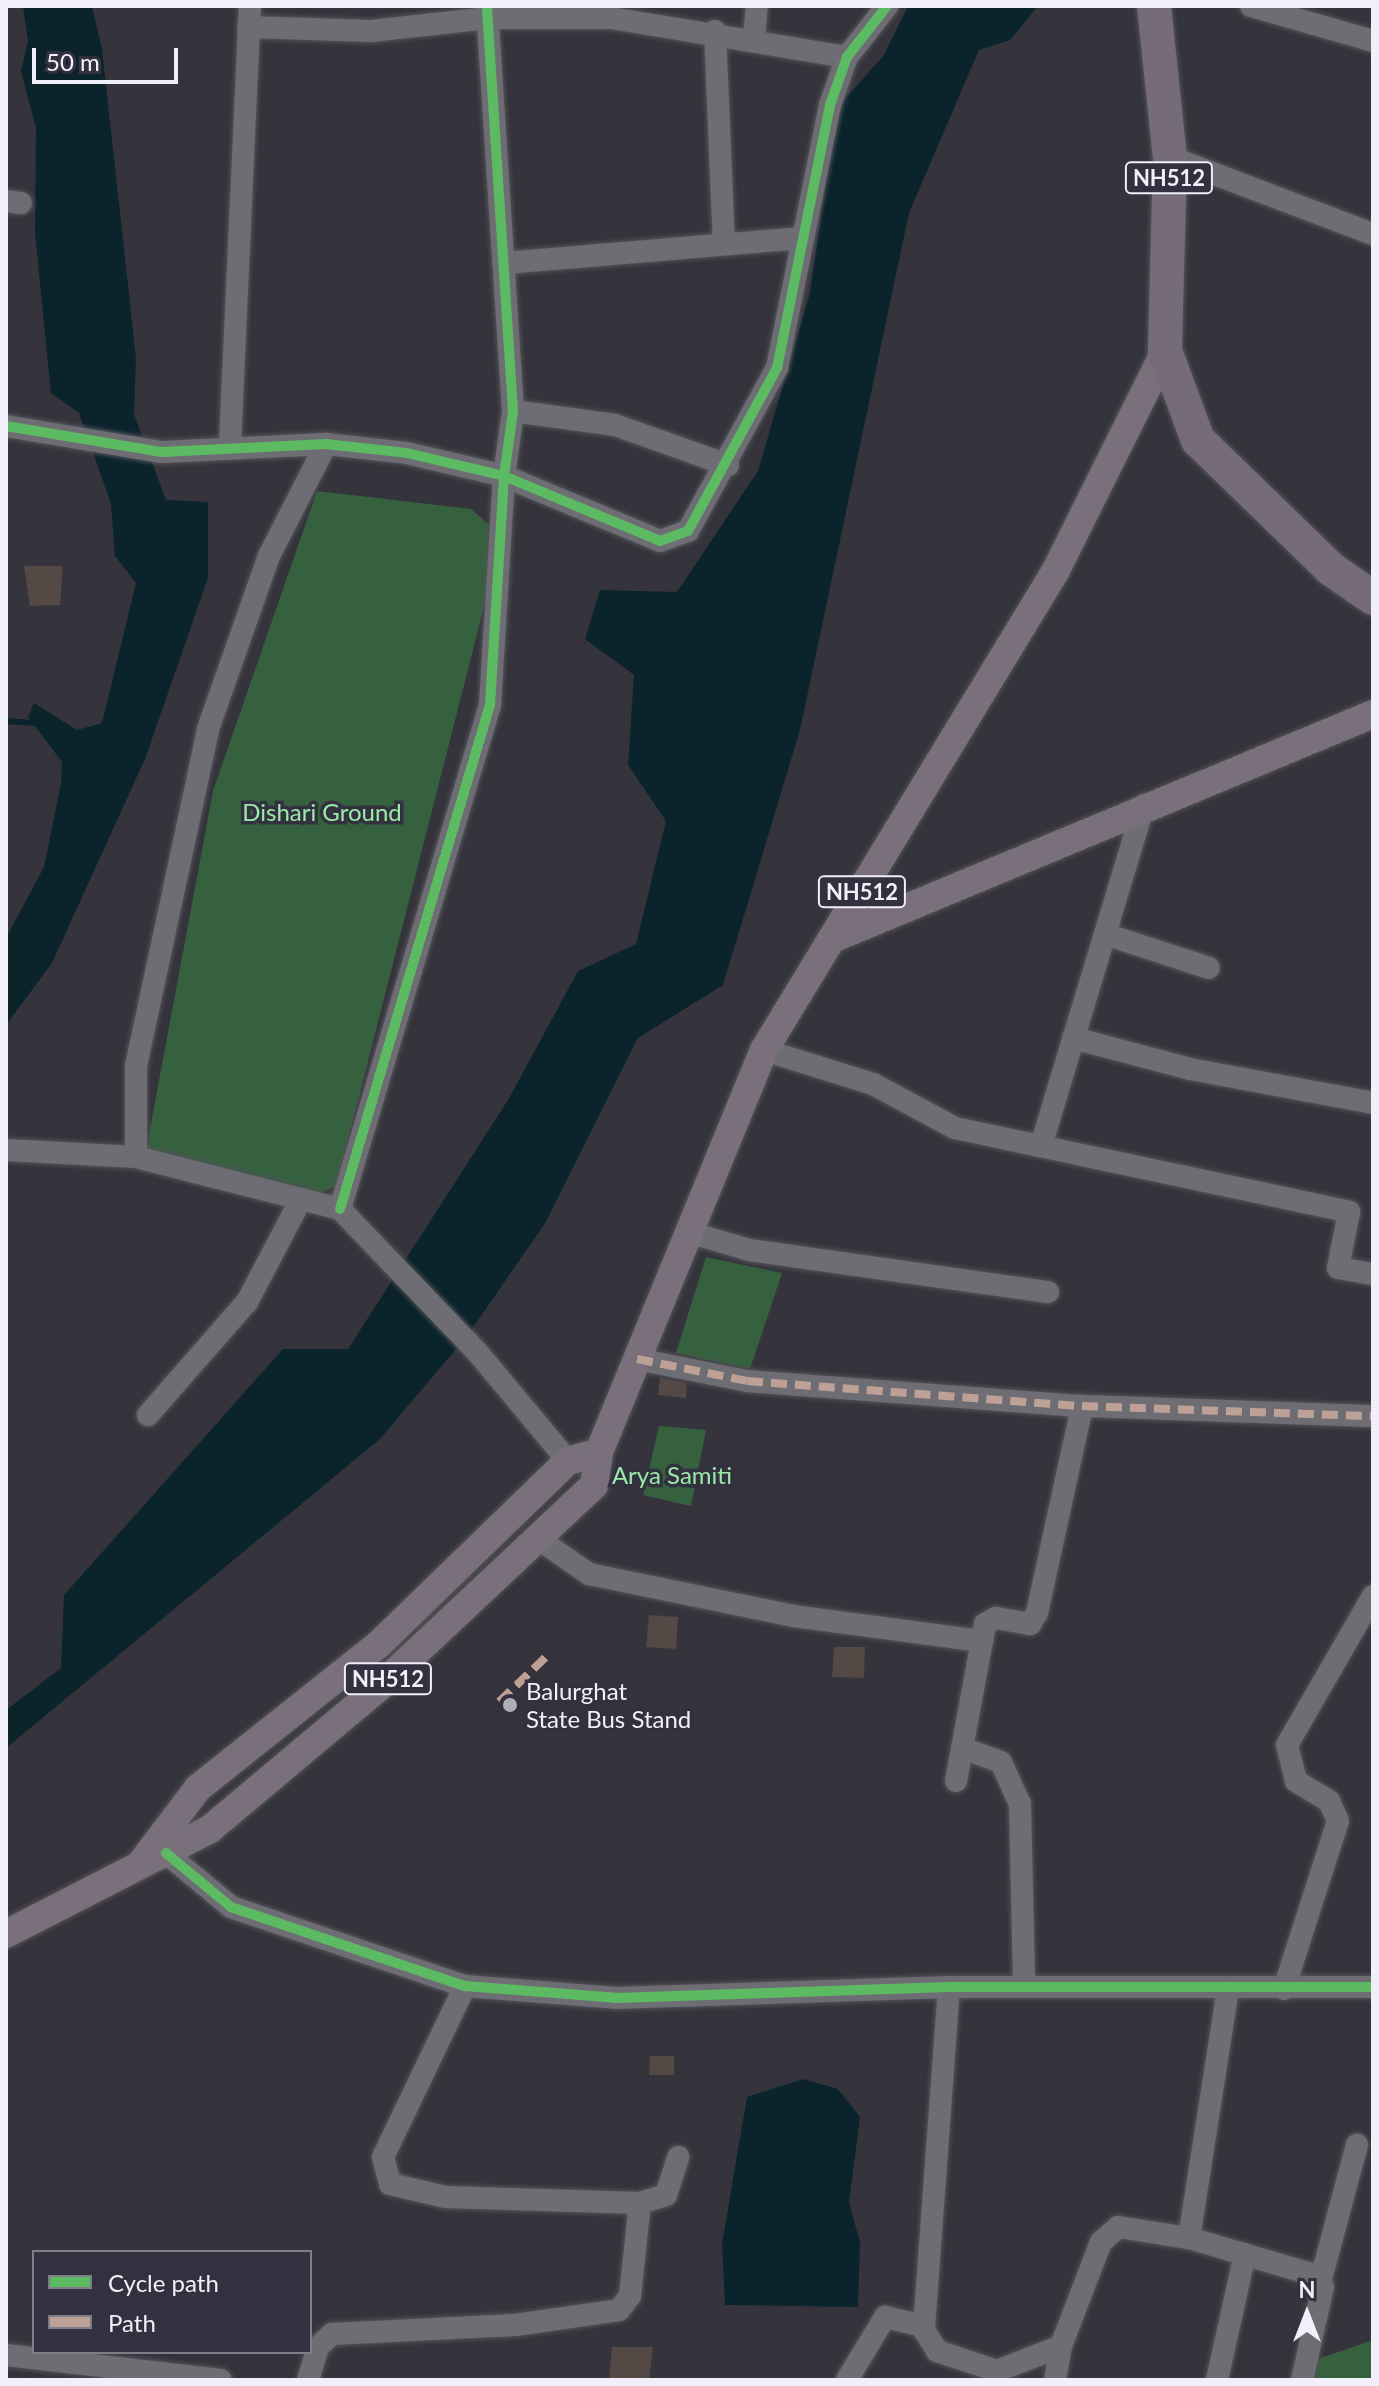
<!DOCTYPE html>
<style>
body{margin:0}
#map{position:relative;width:1379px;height:2386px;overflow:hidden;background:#35343c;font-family:Lato,sans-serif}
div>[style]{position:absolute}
.green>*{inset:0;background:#36613f}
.water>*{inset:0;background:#0b242c}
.stream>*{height:6px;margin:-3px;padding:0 3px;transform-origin:3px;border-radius:3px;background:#0b242c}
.building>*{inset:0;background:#544944}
.roads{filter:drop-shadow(0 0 2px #54535a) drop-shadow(0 0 2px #54535a)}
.minor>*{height:22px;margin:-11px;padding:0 11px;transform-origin:11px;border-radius:11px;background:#6e6d73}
.major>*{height:28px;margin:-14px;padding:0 14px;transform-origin:14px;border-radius:14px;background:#79707c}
.highway>*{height:34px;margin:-17px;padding:0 17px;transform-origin:17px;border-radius:17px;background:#766b78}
.quiet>*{height:8px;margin-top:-4px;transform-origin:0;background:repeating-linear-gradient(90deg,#bda197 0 16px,transparent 0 24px)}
.cycleway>*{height:10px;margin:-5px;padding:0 5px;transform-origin:5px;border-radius:5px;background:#5cba63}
.dots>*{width:22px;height:22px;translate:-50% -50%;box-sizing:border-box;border:4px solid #33313f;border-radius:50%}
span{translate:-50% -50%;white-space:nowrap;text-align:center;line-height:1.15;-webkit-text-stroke:7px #33313f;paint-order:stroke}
.shield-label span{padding:2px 6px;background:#33313f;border:2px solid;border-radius:6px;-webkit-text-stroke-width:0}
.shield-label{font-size:22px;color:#f1eff9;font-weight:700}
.park-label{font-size:24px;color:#9ae9a6}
.poi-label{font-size:24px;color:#f1eff9}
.left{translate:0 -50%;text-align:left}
.frame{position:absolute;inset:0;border:8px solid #f1eff9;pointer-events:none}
.legend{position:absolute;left:32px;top:2250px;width:280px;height:104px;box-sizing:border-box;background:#33313f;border:2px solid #7f7d89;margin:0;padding:10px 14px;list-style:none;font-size:24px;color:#f1eff9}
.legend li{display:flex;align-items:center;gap:16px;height:40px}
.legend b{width:40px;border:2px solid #7f7d89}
.north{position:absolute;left:1267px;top:2274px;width:80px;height:80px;-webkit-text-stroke:6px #33313f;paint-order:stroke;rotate:0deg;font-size:22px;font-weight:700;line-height:32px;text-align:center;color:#f1eff9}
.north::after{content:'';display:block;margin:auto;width:28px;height:36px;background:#f1eff9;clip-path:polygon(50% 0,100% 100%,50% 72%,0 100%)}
.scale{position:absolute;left:32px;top:48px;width:146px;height:36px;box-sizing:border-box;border:4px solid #f1eff9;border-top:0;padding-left:10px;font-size:24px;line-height:28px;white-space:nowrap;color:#f1eff9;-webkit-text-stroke:6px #33313f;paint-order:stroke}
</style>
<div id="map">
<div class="green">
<i style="clip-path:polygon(317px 491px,471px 509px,502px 536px,336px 1187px,308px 1197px,145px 1156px,213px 791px)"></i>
<i style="clip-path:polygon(706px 1257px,782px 1273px,750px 1369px,676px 1353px)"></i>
<i style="clip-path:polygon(659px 1426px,706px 1430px,691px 1506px,643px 1495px)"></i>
<i style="clip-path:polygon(1373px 2340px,1373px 2380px,1293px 2380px,1295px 2367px)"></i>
</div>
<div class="water">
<i style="clip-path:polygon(23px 6px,92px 6px,102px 49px,136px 358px,134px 414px,166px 500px,208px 502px,208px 578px,145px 759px,52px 963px,6px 1025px,6px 938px,44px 867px,61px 783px,62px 762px,28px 717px,34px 703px,77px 730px,102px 723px,136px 583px,115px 556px,111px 504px,79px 413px,51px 393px,35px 232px,36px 128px,21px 71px,28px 41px)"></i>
<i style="clip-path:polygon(908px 6px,1038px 6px,1010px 40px,979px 50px,909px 213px,800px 730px,723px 985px,638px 1038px,546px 1222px,467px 1336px,380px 1439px,6px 1748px,6px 1710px,61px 1668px,64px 1595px,283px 1349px,348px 1349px,508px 1100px,578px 971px,636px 944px,666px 821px,628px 765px,634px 675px,585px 639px,600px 590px,677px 592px,758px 471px,810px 293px,837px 108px,884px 55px)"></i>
<i style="clip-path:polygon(803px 2079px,838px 2089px,860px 2117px,849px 2203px,860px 2242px,858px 2307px,725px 2305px,722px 2244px,747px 2097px)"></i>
</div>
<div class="stream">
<i style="left:6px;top:721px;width:32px;rotate:4deg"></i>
</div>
<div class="building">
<i style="clip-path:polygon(24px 566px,63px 566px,60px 605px,30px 606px)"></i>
<i style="clip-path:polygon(660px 1378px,687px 1383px,686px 1398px,658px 1395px)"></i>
<i style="clip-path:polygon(649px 1615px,678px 1617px,676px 1649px,646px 1647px)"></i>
<i style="clip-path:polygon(834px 1647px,865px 1647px,864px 1678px,832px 1677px)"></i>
<i style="clip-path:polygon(650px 2056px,674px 2056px,674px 2075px,649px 2075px)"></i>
<i style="clip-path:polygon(612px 2347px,653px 2347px,649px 2380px,609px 2378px)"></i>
</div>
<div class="roads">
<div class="minor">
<i style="left:1251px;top:6px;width:127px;rotate:16deg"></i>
<i style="left:248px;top:27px;width:123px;rotate:1.9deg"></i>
<i style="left:371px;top:31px;width:118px;rotate:-6.3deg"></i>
<i style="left:488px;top:18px;width:123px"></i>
<i style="left:611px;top:18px;width:239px;rotate:9.4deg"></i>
<i style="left:715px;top:31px;width:213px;rotate:87.6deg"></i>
<i style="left:754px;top:38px;width:32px;rotate:-85deg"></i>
<i style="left:1170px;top:157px;width:217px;rotate:20.8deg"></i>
<i style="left:6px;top:201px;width:15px;rotate:8deg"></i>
<i style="left:504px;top:263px;width:300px;rotate:-4.8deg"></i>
<i style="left:513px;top:411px;width:103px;rotate:7.8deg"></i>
<i style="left:615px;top:425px;width:120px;rotate:19.5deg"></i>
<i style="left:6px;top:426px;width:158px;rotate:9.5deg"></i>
<i style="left:162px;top:452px;width:164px;rotate:-2.8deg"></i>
<i style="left:326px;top:444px;width:81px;rotate:6.3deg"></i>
<i style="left:407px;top:453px;width:100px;rotate:13.3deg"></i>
<i style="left:504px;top:476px;width:66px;rotate:-82.1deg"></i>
<i style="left:513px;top:411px;width:406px;rotate:-93.7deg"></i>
<i style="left:230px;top:444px;width:438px;rotate:-87.4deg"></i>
<i style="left:1105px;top:934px;width:109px;rotate:18.1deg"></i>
<i style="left:1073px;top:1038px;width:121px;rotate:14.8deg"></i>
<i style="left:1190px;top:1069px;width:186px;rotate:10.5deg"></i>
<i style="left:764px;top:1050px;width:114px;rotate:17.3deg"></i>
<i style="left:873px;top:1084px;width:93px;rotate:28.2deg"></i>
<i style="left:955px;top:1128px;width:403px;rotate:12deg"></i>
<i style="left:1349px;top:1212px;width:57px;rotate:101.1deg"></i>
<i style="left:1338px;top:1268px;width:36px;rotate:10deg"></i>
<i style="left:1041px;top:1146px;width:356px;rotate:-73.2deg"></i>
<i style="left:6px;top:1150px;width:130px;rotate:3.1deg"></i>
<i style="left:136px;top:1157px;width:211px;rotate:14.3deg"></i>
<i style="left:340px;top:1209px;width:199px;rotate:46.2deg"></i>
<i style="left:478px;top:1353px;width:141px;rotate:50.2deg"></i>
<i style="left:136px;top:1157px;width:91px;rotate:-90deg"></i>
<i style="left:136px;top:1066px;width:345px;rotate:-77.9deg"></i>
<i style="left:208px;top:729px;width:183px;rotate:-70.6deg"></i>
<i style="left:269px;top:556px;width:126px;rotate:-63deg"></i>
<i style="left:340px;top:1209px;width:526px;rotate:-73.43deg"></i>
<i style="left:490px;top:705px;width:229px;rotate:-86.5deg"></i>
<i style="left:504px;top:476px;width:169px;rotate:22.6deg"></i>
<i style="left:660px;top:541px;width:30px;rotate:-20deg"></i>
<i style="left:688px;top:531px;width:186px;rotate:-61.4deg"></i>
<i style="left:777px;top:368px;width:268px;rotate:-78.6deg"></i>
<i style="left:830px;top:105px;width:51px;rotate:-70.5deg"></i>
<i style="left:847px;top:57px;width:65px;rotate:-51.9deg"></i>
<i style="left:688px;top:1232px;width:64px;rotate:16.4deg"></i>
<i style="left:749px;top:1250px;width:302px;rotate:8deg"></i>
<i style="left:637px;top:1359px;width:112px;rotate:11.3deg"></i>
<i style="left:747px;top:1381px;width:336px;rotate:4.3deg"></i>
<i style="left:1082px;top:1406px;width:291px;rotate:2deg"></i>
<i style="left:148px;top:1415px;width:150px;rotate:-48.8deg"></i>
<i style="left:247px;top:1302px;width:116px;rotate:-62.3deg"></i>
<i style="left:540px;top:1540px;width:60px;rotate:34.8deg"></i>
<i style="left:589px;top:1574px;width:209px;rotate:11.6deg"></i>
<i style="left:794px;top:1616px;width:190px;rotate:7.6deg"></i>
<i style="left:962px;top:1748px;width:41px;rotate:19.7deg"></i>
<i style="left:1001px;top:1762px;width:46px;rotate:65.7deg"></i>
<i style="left:1020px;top:1804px;width:182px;rotate:88.7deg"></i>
<i style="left:956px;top:1781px;width:160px;rotate:-79.5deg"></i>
<i style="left:985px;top:1624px;width:13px;rotate:-29deg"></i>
<i style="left:996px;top:1618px;width:35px;rotate:10deg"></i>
<i style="left:1030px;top:1624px;width:13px;rotate:-58deg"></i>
<i style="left:1037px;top:1613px;width:212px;rotate:-77.7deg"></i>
<i style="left:166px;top:1853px;width:85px;rotate:39.7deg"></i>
<i style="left:231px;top:1907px;width:247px;rotate:18.7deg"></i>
<i style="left:465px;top:1986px;width:151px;rotate:4.5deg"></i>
<i style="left:616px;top:1998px;width:333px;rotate:-1.9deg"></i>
<i style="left:949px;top:1987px;width:424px"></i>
<i style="left:465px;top:1986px;width:190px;rotate:115.6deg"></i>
<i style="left:383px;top:2157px;width:28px;rotate:75deg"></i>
<i style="left:390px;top:2184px;width:57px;rotate:13.1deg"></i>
<i style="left:446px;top:2197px;width:194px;rotate:1.8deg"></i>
<i style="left:640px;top:2203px;width:27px;rotate:-17deg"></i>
<i style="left:666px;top:2195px;width:40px;rotate:-72deg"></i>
<i style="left:949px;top:1987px;width:344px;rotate:94.2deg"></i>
<i style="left:924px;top:2330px;width:25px;rotate:58deg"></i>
<i style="left:937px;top:2351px;width:63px;rotate:18.4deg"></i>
<i style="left:997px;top:2371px;width:69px;rotate:-21.3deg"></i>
<i style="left:1284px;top:1989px;width:176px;rotate:-72.2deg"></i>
<i style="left:1338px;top:1821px;width:22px;rotate:-114deg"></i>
<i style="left:1329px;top:1801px;width:39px;rotate:-149deg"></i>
<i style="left:1296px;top:1781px;width:37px;rotate:-104deg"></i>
<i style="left:1287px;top:1745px;width:172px;rotate:-60deg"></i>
<i style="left:1189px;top:2238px;width:251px;rotate:-81.1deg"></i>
<i style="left:1321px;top:2279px;width:139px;rotate:-75deg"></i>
<i style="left:6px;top:2355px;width:216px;rotate:6.6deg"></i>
<i style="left:308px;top:2380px;width:34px;rotate:-73deg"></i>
<i style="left:318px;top:2347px;width:19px;rotate:-43deg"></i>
<i style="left:332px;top:2334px;width:183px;rotate:-2.8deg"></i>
<i style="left:515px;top:2325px;width:105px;rotate:-8.2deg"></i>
<i style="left:619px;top:2310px;width:18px;rotate:-52deg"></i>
<i style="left:630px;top:2296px;width:94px;rotate:-83.9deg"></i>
<i style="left:847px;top:2380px;width:74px;rotate:-58.9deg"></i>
<i style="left:885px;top:2317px;width:40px;rotate:13deg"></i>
<i style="left:1055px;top:2380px;width:35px;rotate:-80deg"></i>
<i style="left:1061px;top:2346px;width:111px;rotate:-69deg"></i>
<i style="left:1101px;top:2242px;width:23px;rotate:-41deg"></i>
<i style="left:1118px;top:2227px;width:72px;rotate:8.8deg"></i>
<i style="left:1189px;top:2238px;width:134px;rotate:16.4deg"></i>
<i style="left:1318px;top:2276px;width:12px;rotate:66deg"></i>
<i style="left:1323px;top:2287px;width:95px;rotate:102.7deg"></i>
<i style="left:1217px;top:2380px;width:129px;rotate:-77.5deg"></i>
</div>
<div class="major">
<i style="left:832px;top:939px;width:586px;rotate:-22.58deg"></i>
<i style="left:142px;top:1862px;width:93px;rotate:-52.9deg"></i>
<i style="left:198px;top:1788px;width:230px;rotate:-38.5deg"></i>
<i style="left:378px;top:1645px;width:264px;rotate:-44.1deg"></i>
<i style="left:568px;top:1461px;width:32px;rotate:-16deg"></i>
<i style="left:6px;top:1934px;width:229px;rotate:-27.2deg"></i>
<i style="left:210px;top:1829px;width:218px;rotate:-40deg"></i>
<i style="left:377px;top:1689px;width:298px;rotate:-43.2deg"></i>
<i style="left:594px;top:1485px;width:33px;rotate:-81deg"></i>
<i style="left:599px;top:1452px;width:435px;rotate:-67.7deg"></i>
<i style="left:764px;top:1050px;width:560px;rotate:-58.67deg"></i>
<i style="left:1055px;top:572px;width:247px;rotate:-63.5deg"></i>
</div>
<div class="highway">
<i style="left:1154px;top:6px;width:152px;rotate:84deg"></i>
<i style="left:1170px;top:157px;width:194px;rotate:91.5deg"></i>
<i style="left:1165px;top:351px;width:95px;rotate:69.7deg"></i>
<i style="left:1198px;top:440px;width:185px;rotate:44.1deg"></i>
<i style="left:1331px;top:569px;width:51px;rotate:34.6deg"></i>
</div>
</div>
<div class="quiet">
<i style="left:637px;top:1359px;width:112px;rotate:11.3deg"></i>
<i style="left:747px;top:1381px;width:336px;rotate:4.3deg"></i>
<i style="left:1082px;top:1406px;width:291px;rotate:2deg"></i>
<i style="left:499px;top:1702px;width:71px;rotate:-43.9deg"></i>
</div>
<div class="cycleway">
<i style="left:6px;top:426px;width:158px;rotate:9.5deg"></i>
<i style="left:162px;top:452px;width:164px;rotate:-2.8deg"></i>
<i style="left:326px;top:444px;width:81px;rotate:6.3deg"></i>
<i style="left:407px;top:453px;width:100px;rotate:13.3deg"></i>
<i style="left:504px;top:476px;width:66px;rotate:-82.1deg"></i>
<i style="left:513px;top:411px;width:406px;rotate:-93.7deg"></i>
<i style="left:340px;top:1209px;width:526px;rotate:-73.43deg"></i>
<i style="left:490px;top:705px;width:229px;rotate:-86.5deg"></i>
<i style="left:504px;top:476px;width:169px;rotate:22.6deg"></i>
<i style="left:660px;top:541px;width:30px;rotate:-20deg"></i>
<i style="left:688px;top:531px;width:186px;rotate:-61.4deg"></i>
<i style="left:777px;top:368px;width:268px;rotate:-78.6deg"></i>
<i style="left:830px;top:105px;width:51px;rotate:-70.5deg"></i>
<i style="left:847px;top:57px;width:65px;rotate:-51.9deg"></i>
<i style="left:166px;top:1853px;width:85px;rotate:39.7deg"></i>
<i style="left:231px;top:1907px;width:247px;rotate:18.7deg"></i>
<i style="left:465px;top:1986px;width:151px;rotate:4.5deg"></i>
<i style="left:616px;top:1998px;width:333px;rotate:-1.9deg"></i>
<i style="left:949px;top:1987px;width:424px"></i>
</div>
<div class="dots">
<i style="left:510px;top:1705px;background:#afaeb7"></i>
</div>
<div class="shield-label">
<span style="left:1169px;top:178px">NH512</span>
<span style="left:862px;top:892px">NH512</span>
<span style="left:388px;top:1679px">NH512</span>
</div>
<div class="park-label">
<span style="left:322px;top:812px">Dishari Ground</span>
<span style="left:672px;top:1475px">Arya Samiti</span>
</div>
<div class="poi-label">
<span class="left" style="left:526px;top:1705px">Balurghat<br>State Bus Stand</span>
</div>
<div class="frame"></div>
<ul class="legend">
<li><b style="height:10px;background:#5cba63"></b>Cycle path</li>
<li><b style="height:10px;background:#bda197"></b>Path</li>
</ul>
<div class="north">N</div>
<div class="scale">50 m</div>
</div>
